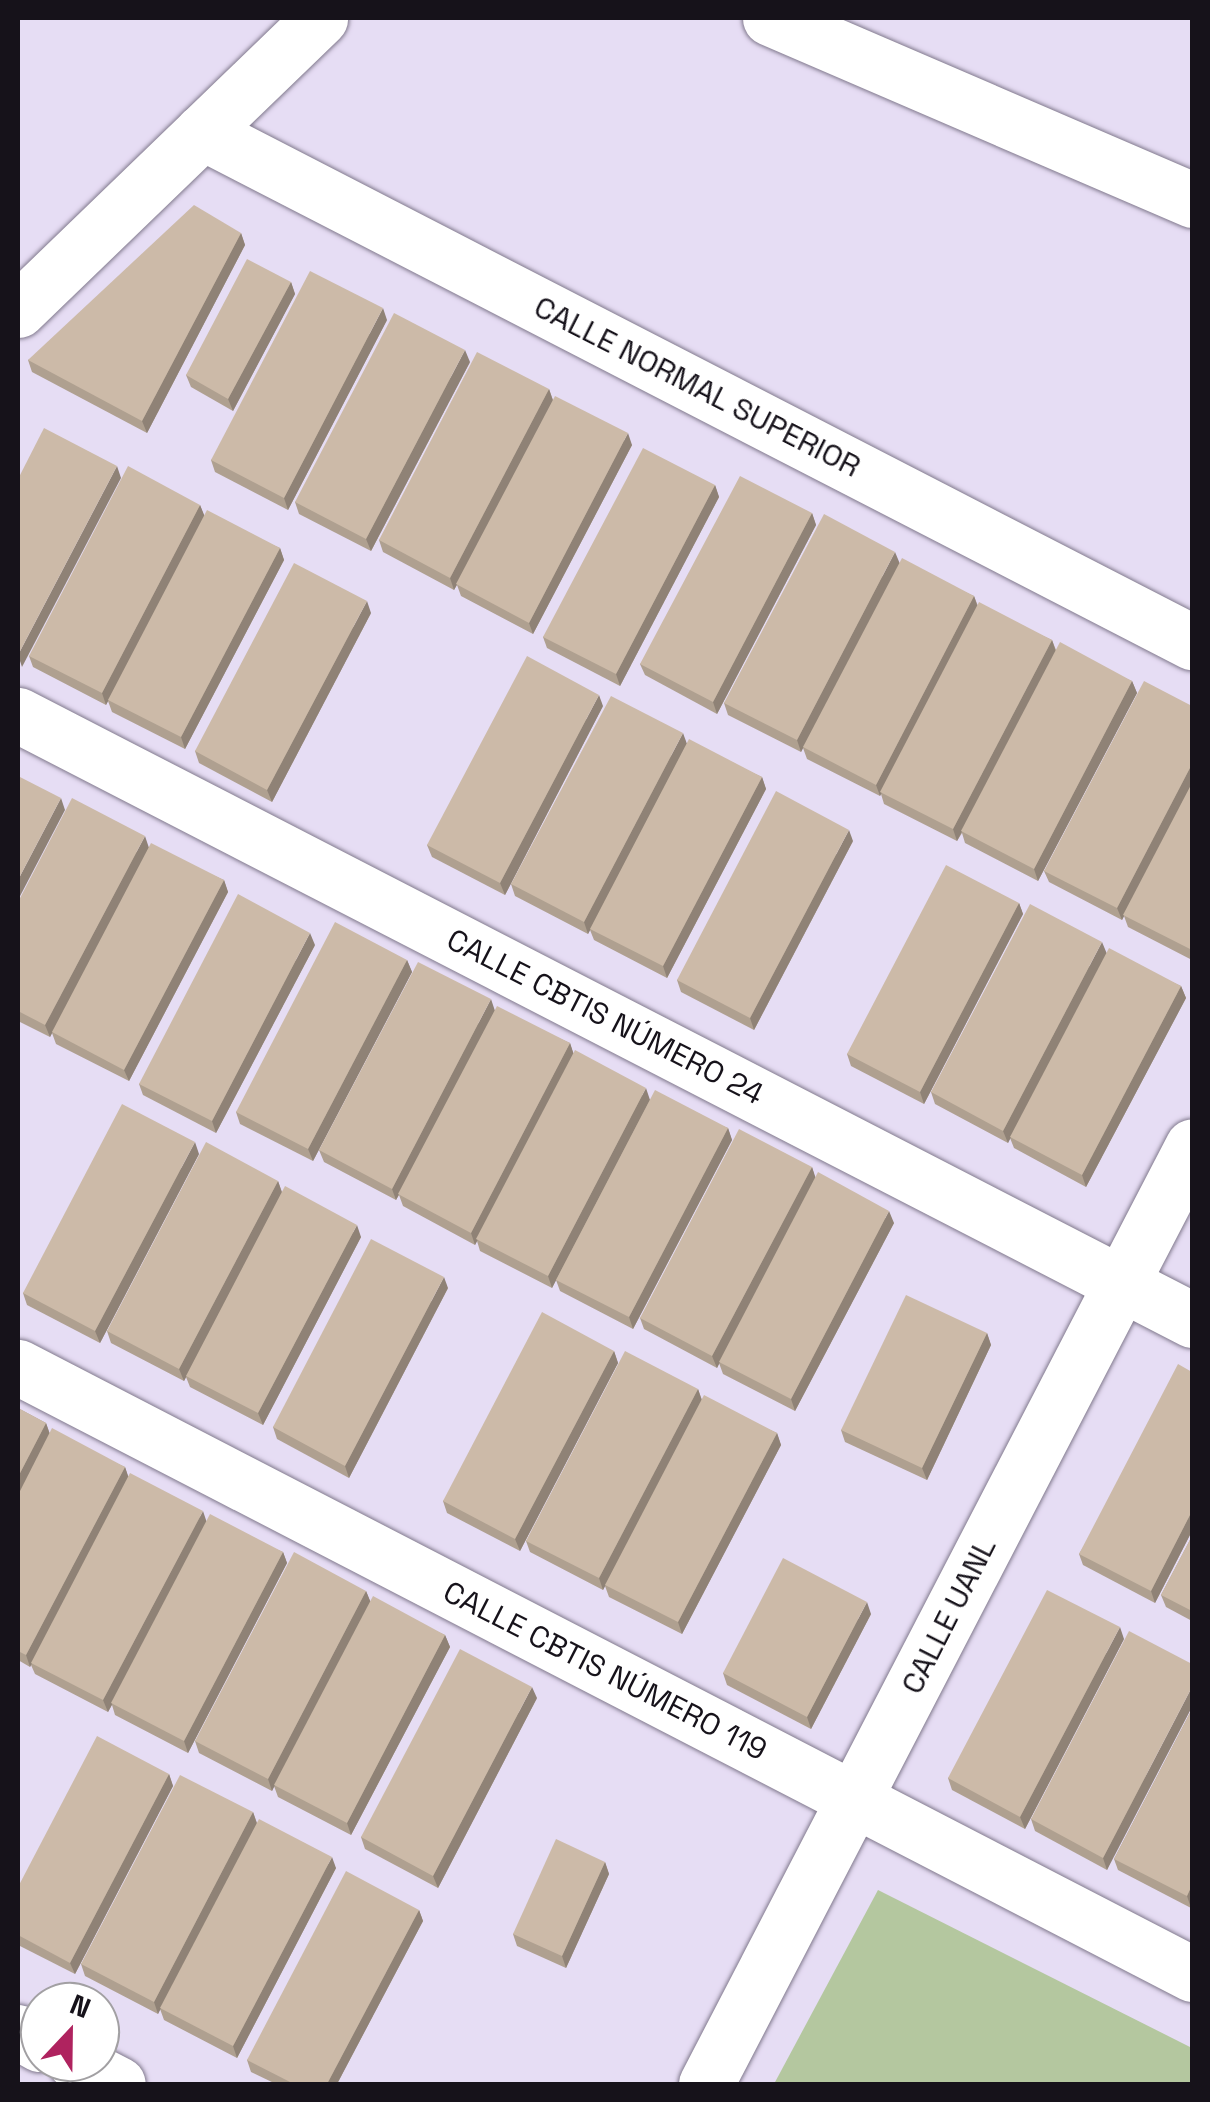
<!DOCTYPE html>
<meta charset="utf-8">
<style>
body{margin:0}
#map{position:relative;width:1210px;height:2102px;overflow:hidden;background:#e6ddf4;font-family:"Space Grotesk",sans-serif}
div>[style]{position:absolute}
.green>*{inset:0;background:#b4c79f}
.roads{filter:drop-shadow(0 0 2px #81798d) drop-shadow(0 0 2px #81798d)}
.minor>*{height:55px;margin:-27.5px;padding:0 27.5px;transform-origin:27.5px;border-radius:27.5px;background:#fff}
.wall>*{inset:0;background:#afa090}
.shaded-wall>*{inset:0;background:#8f8276}
.building>*{inset:0;background:#ccbaa8}
span{translate:-50% -50%;white-space:nowrap;text-align:center;line-height:1.15;-webkit-text-stroke:8px #fff;paint-order:stroke}
.street-label{font-size:30px;color:#16121a}
.frame{position:absolute;inset:0;border:20px solid #16121a;pointer-events:none}
.north{position:absolute;left:20px;top:1982px;width:100px;height:100px;box-sizing:border-box;background:#fff;border:2px solid #a2a0a3;border-radius:50%;rotate:22deg;font-size:28px;font-weight:700;line-height:40px;text-align:center;color:#16121a}
.north::after{content:'';display:block;margin:auto;width:35px;height:45px;background:#af235f;clip-path:polygon(50% 0,100% 100%,50% 72%,0 100%)}
</style>
<div id="map">
<div class="green">
<i style="clip-path:polygon(878px 1890px,1192px 2048px,1192px 2084px,774px 2084px)"></i>
</div>
<div class="roads">
<div class="minor">
<i style="left:770px;top:18px;width:460px;rotate:23.3deg"></i>
<i style="left:202px;top:132px;width:1114px;rotate:27.26deg"></i>
<i style="left:18px;top:310px;width:420px;rotate:-44deg"></i>
<i style="left:18px;top:715px;width:1321px;rotate:27.26deg"></i>
<i style="left:18px;top:1367px;width:1322px;rotate:27.34deg"></i>
<i style="left:18px;top:2032px;width:25px;rotate:29deg"></i>
<i style="left:75px;top:2062px;width:48px;rotate:27.1deg"></i>
<i style="left:706px;top:2084px;width:1056px;rotate:-62.59deg"></i>
</div>
</div>
<div class="wall">
<i style="clip-path:polygon(241px 233px,245px 245px,147px 433px,32px 372px,28px 360px)"></i>
<i style="clip-path:polygon(291px 282px,295px 294px,233px 411px,191px 387px,186px 375px)"></i>
<i style="clip-path:polygon(387px 320px,288px 510px,215px 472px,211px 460px)"></i>
<i style="clip-path:polygon(470px 362px,371px 551px,299px 514px,295px 502px)"></i>
<i style="clip-path:polygon(549px 389px,553px 400px,632px 445px,533px 634px,461px 596px,457px 585px,454px 590px,383px 552px,379px 540px)"></i>
<i style="clip-path:polygon(715px 485px,719px 497px,620px 686px,547px 648px,543px 637px)"></i>
<i style="clip-path:polygon(200px 505px,204px 516px,280px 548px,284px 560px,185px 749px,112px 712px,108px 701px,106px 705px,33px 667px,29px 656px)"></i>
<i style="clip-path:polygon(812px 513px,816px 525px,717px 714px,645px 675px,640px 664px)"></i>
<i style="clip-path:polygon(899px 563px,974px 596px,978px 606px,1052px 640px,1056px 650px,1132px 681px,1137px 693px,1038px 881px,965px 843px,962px 833px,957px 841px,884px 804px,881px 794px,880px 796px,807px 759px,803px 748px,801px 752px,728px 715px,724px 703px)"></i>
<i style="clip-path:polygon(371px 613px,272px 802px,199px 763px,195px 751px)"></i>
<i style="clip-path:polygon(603px 706px,505px 895px,432px 857px,427px 845px)"></i>
<i style="clip-path:polygon(1192px 706px,1192px 960px,1128px 927px,1124px 916px,1122px 920px,1049px 882px,1044px 871px)"></i>
<i style="clip-path:polygon(687px 743px,762px 777px,766px 789px,667px 978px,594px 940px,590px 930px,588px 934px,515px 896px,511px 884px)"></i>
<i style="clip-path:polygon(853px 841px,754px 1030px,681px 992px,677px 980px)"></i>
<i style="clip-path:polygon(148px 847px,224px 880px,228px 892px,129px 1081px,56px 1044px,52px 1033px,50px 1037px,18px 1021px,18px 902px)"></i>
<i style="clip-path:polygon(1019px 903px,1023px 914px,924px 1104px,851px 1066px,847px 1054px)"></i>
<i style="clip-path:polygon(315px 945px,216px 1133px,143px 1095px,139px 1084px)"></i>
<i style="clip-path:polygon(1106px 953px,1181px 986px,1186px 998px,1086px 1187px,1014px 1148px,1010px 1138px,1008px 1143px,935px 1104px,931px 1092px)"></i>
<i style="clip-path:polygon(407px 960px,412px 972px,313px 1161px,240px 1124px,236px 1112px)"></i>
<i style="clip-path:polygon(495px 1010px,570px 1043px,573px 1053px,650px 1100px,728px 1128px,732px 1140px,633px 1329px,560px 1291px,556px 1280px,552px 1288px,480px 1251px,477px 1241px,475px 1245px,403px 1206px,399px 1195px,396px 1200px,324px 1162px,319px 1150px)"></i>
<i style="clip-path:polygon(199px 1154px,100px 1343px,27px 1305px,23px 1293px)"></i>
<i style="clip-path:polygon(812px 1167px,815px 1178px,894px 1223px,795px 1411px,723px 1374px,719px 1363px,717px 1368px,644px 1329px,640px 1318px)"></i>
<i style="clip-path:polygon(278px 1181px,282px 1192px,361px 1237px,263px 1425px,190px 1387px,186px 1377px,184px 1381px,111px 1343px,107px 1331px)"></i>
<i style="clip-path:polygon(448px 1288px,349px 1478px,277px 1439px,273px 1427px)"></i>
<i style="clip-path:polygon(987px 1333px,991px 1345px,927px 1480px,845px 1442px,841px 1430px)"></i>
<i style="clip-path:polygon(614px 1351px,618px 1363px,520px 1551px,447px 1513px,443px 1501px)"></i>
<i style="clip-path:polygon(1192px 1372px,1192px 1531px,1155px 1603px,1083px 1565px,1079px 1554px)"></i>
<i style="clip-path:polygon(698px 1389px,702px 1400px,777px 1433px,781px 1445px,682px 1634px,609px 1597px,605px 1586px,603px 1590px,530px 1552px,526px 1541px)"></i>
<i style="clip-path:polygon(18px 1408px,46px 1423px,50px 1434px,125px 1467px,128px 1476px,206px 1521px,283px 1552px,287px 1563px,188px 1753px,115px 1715px,112px 1705px,108px 1712px,35px 1674px,31px 1665px,30px 1667px,18px 1660px)"></i>
<i style="clip-path:polygon(1192px 1536px,1192px 1621px,1166px 1607px,1161px 1595px)"></i>
<i style="clip-path:polygon(366px 1591px,370px 1601px,445px 1635px,450px 1647px,351px 1835px,278px 1797px,274px 1786px,272px 1791px,199px 1753px,195px 1741px)"></i>
<i style="clip-path:polygon(871px 1614px,811px 1729px,727px 1685px,723px 1673px)"></i>
<i style="clip-path:polygon(1124px 1639px,1025px 1829px,952px 1790px,948px 1778px)"></i>
<i style="clip-path:polygon(1192px 1664px,1107px 1870px,1035px 1831px,1031px 1819px)"></i>
<i style="clip-path:polygon(537px 1698px,438px 1888px,365px 1849px,361px 1837px)"></i>
<i style="clip-path:polygon(1192px 1709px,1191px 1908px,1118px 1870px,1114px 1859px)"></i>
<i style="clip-path:polygon(169px 1774px,173px 1786px,75px 1974px,18px 1945px,18px 1887px)"></i>
<i style="clip-path:polygon(253px 1812px,257px 1823px,336px 1868px,237px 2058px,164px 2020px,160px 2009px,158px 2014px,85px 1976px,81px 1964px)"></i>
<i style="clip-path:polygon(605px 1862px,609px 1874px,566px 1968px,517px 1946px,513px 1934px)"></i>
<i style="clip-path:polygon(419px 1910px,423px 1921px,337px 2084px,276px 2084px,251px 2072px,247px 2060px)"></i>
</div>
<div class="shaded-wall">
<i style="clip-path:polygon(241px 233px,245px 245px,147px 433px,142px 421px)"></i>
<i style="clip-path:polygon(291px 282px,295px 294px,233px 411px,228px 399px)"></i>
<i style="clip-path:polygon(383px 308px,387px 320px,288px 510px,284px 498px)"></i>
<i style="clip-path:polygon(465px 350px,470px 362px,371px 551px,366px 539px)"></i>
<i style="clip-path:polygon(549px 389px,553px 401px,454px 590px,450px 578px)"></i>
<i style="clip-path:polygon(628px 433px,632px 445px,533px 634px,529px 623px)"></i>
<i style="clip-path:polygon(117px 466px,121px 478px,22px 667px,18px 655px)"></i>
<i style="clip-path:polygon(715px 485px,719px 497px,620px 686px,616px 674px)"></i>
<i style="clip-path:polygon(200px 505px,205px 517px,106px 705px,102px 693px)"></i>
<i style="clip-path:polygon(812px 513px,816px 525px,717px 714px,713px 702px)"></i>
<i style="clip-path:polygon(280px 548px,284px 560px,185px 749px,181px 737px)"></i>
<i style="clip-path:polygon(895px 552px,900px 564px,801px 752px,797px 740px)"></i>
<i style="clip-path:polygon(974px 596px,978px 608px,880px 796px,876px 785px)"></i>
<i style="clip-path:polygon(367px 601px,371px 613px,272px 802px,267px 790px)"></i>
<i style="clip-path:polygon(1052px 640px,1056px 652px,957px 841px,953px 829px)"></i>
<i style="clip-path:polygon(1132px 681px,1137px 693px,1038px 881px,1034px 869px)"></i>
<i style="clip-path:polygon(599px 695px,603px 706px,505px 895px,500px 883px)"></i>
<i style="clip-path:polygon(683px 733px,687px 744px,588px 934px,584px 922px)"></i>
<i style="clip-path:polygon(1192px 764px,1192px 784px,1122px 920px,1117px 908px)"></i>
<i style="clip-path:polygon(762px 777px,766px 789px,667px 978px,663px 966px)"></i>
<i style="clip-path:polygon(61px 798px,65px 810px,18px 900px,18px 880px)"></i>
<i style="clip-path:polygon(849px 830px,853px 841px,754px 1030px,750px 1018px)"></i>
<i style="clip-path:polygon(145px 836px,149px 848px,50px 1037px,45px 1025px)"></i>
<i style="clip-path:polygon(224px 880px,228px 892px,129px 1081px,124px 1070px)"></i>
<i style="clip-path:polygon(1019px 903px,1023px 914px,924px 1104px,920px 1092px)"></i>
<i style="clip-path:polygon(310px 933px,315px 945px,216px 1133px,212px 1121px)"></i>
<i style="clip-path:polygon(1102px 942px,1107px 954px,1008px 1143px,1003px 1131px)"></i>
<i style="clip-path:polygon(407px 960px,412px 972px,313px 1161px,308px 1149px)"></i>
<i style="clip-path:polygon(1181px 986px,1186px 998px,1086px 1187px,1082px 1175px)"></i>
<i style="clip-path:polygon(491px 999px,495px 1011px,396px 1200px,392px 1189px)"></i>
<i style="clip-path:polygon(570px 1043px,574px 1055px,475px 1245px,471px 1233px)"></i>
<i style="clip-path:polygon(646px 1088px,650px 1100px,552px 1288px,548px 1276px)"></i>
<i style="clip-path:polygon(728px 1128px,732px 1140px,633px 1329px,629px 1317px)"></i>
<i style="clip-path:polygon(195px 1142px,199px 1154px,100px 1343px,95px 1331px)"></i>
<i style="clip-path:polygon(812px 1167px,816px 1179px,717px 1368px,712px 1356px)"></i>
<i style="clip-path:polygon(278px 1181px,282px 1193px,184px 1381px,179px 1369px)"></i>
<i style="clip-path:polygon(889px 1211px,894px 1223px,795px 1411px,791px 1399px)"></i>
<i style="clip-path:polygon(357px 1225px,361px 1237px,263px 1425px,258px 1413px)"></i>
<i style="clip-path:polygon(444px 1277px,448px 1288px,349px 1478px,345px 1466px)"></i>
<i style="clip-path:polygon(987px 1333px,991px 1345px,927px 1480px,922px 1468px)"></i>
<i style="clip-path:polygon(614px 1351px,618px 1363px,520px 1551px,515px 1539px)"></i>
<i style="clip-path:polygon(698px 1389px,702px 1401px,603px 1590px,599px 1578px)"></i>
<i style="clip-path:polygon(46px 1423px,50px 1435px,18px 1497px,18px 1477px)"></i>
<i style="clip-path:polygon(777px 1433px,781px 1445px,682px 1634px,678px 1622px)"></i>
<i style="clip-path:polygon(125px 1467px,129px 1479px,30px 1667px,26px 1655px)"></i>
<i style="clip-path:polygon(203px 1511px,207px 1523px,108px 1712px,103px 1700px)"></i>
<i style="clip-path:polygon(1192px 1511px,1192px 1531px,1155px 1603px,1151px 1591px)"></i>
<i style="clip-path:polygon(283px 1552px,287px 1563px,188px 1753px,184px 1741px)"></i>
<i style="clip-path:polygon(366px 1591px,371px 1603px,272px 1791px,268px 1779px)"></i>
<i style="clip-path:polygon(867px 1602px,871px 1614px,811px 1729px,807px 1717px)"></i>
<i style="clip-path:polygon(1120px 1627px,1124px 1639px,1025px 1829px,1020px 1817px)"></i>
<i style="clip-path:polygon(445px 1635px,450px 1647px,351px 1835px,347px 1823px)"></i>
<i style="clip-path:polygon(532px 1687px,537px 1698px,438px 1888px,433px 1876px)"></i>
<i style="clip-path:polygon(1192px 1687px,1192px 1707px,1107px 1870px,1103px 1858px)"></i>
<i style="clip-path:polygon(169px 1774px,173px 1786px,75px 1974px,70px 1963px)"></i>
<i style="clip-path:polygon(253px 1812px,257px 1824px,158px 2014px,154px 2002px)"></i>
<i style="clip-path:polygon(332px 1857px,336px 1868px,237px 2058px,233px 2046px)"></i>
<i style="clip-path:polygon(605px 1862px,609px 1874px,566px 1968px,562px 1956px)"></i>
<i style="clip-path:polygon(1192px 1885px,1192px 1905px,1191px 1908px,1187px 1896px)"></i>
<i style="clip-path:polygon(419px 1910px,423px 1921px,337px 2084px,327px 2084px)"></i>
</div>
<div class="building">
<i style="clip-path:polygon(194px 205px,241px 233px,142px 421px,28px 360px)"></i>
<i style="clip-path:polygon(247px 259px,291px 282px,228px 399px,186px 375px)"></i>
<i style="clip-path:polygon(310px 271px,383px 308px,284px 498px,211px 460px)"></i>
<i style="clip-path:polygon(394px 313px,465px 350px,366px 539px,295px 502px)"></i>
<i style="clip-path:polygon(477px 352px,549px 389px,450px 578px,379px 540px)"></i>
<i style="clip-path:polygon(555px 396px,628px 433px,529px 623px,456px 584px)"></i>
<i style="clip-path:polygon(44px 428px,117px 466px,18px 655px,18px 479px)"></i>
<i style="clip-path:polygon(643px 448px,715px 485px,616px 674px,543px 637px)"></i>
<i style="clip-path:polygon(128px 466px,200px 505px,102px 693px,29px 656px)"></i>
<i style="clip-path:polygon(740px 476px,812px 513px,713px 702px,640px 664px)"></i>
<i style="clip-path:polygon(207px 510px,280px 548px,181px 737px,108px 700px)"></i>
<i style="clip-path:polygon(824px 514px,895px 552px,797px 740px,724px 703px)"></i>
<i style="clip-path:polygon(902px 558px,974px 596px,876px 785px,803px 747px)"></i>
<i style="clip-path:polygon(294px 563px,367px 601px,267px 790px,195px 751px)"></i>
<i style="clip-path:polygon(979px 602px,1052px 640px,953px 829px,880px 792px)"></i>
<i style="clip-path:polygon(1060px 642px,1132px 681px,1034px 869px,961px 831px)"></i>
<i style="clip-path:polygon(527px 656px,599px 695px,500px 883px,427px 845px)"></i>
<i style="clip-path:polygon(1144px 681px,1192px 706px,1192px 764px,1117px 908px,1044px 871px)"></i>
<i style="clip-path:polygon(611px 696px,683px 733px,584px 922px,511px 884px)"></i>
<i style="clip-path:polygon(689px 739px,762px 777px,663px 966px,590px 929px)"></i>
<i style="clip-path:polygon(18px 776px,61px 798px,18px 880px)"></i>
<i style="clip-path:polygon(1192px 783px,1192px 950px,1123px 915px)"></i>
<i style="clip-path:polygon(776px 791px,849px 830px,750px 1018px,677px 980px)"></i>
<i style="clip-path:polygon(72px 798px,145px 836px,45px 1025px,18px 1011px,18px 902px)"></i>
<i style="clip-path:polygon(151px 843px,224px 880px,124px 1070px,52px 1032px)"></i>
<i style="clip-path:polygon(946px 865px,1019px 903px,920px 1092px,847px 1054px)"></i>
<i style="clip-path:polygon(238px 894px,310px 933px,212px 1121px,139px 1084px)"></i>
<i style="clip-path:polygon(1030px 904px,1102px 942px,1003px 1131px,931px 1092px)"></i>
<i style="clip-path:polygon(335px 922px,407px 960px,308px 1149px,236px 1112px)"></i>
<i style="clip-path:polygon(1109px 948px,1181px 986px,1082px 1175px,1010px 1137px)"></i>
<i style="clip-path:polygon(418px 962px,491px 999px,392px 1189px,319px 1150px)"></i>
<i style="clip-path:polygon(497px 1006px,570px 1043px,471px 1233px,398px 1194px)"></i>
<i style="clip-path:polygon(575px 1050px,646px 1088px,548px 1276px,476px 1239px)"></i>
<i style="clip-path:polygon(655px 1090px,728px 1128px,629px 1317px,556px 1280px)"></i>
<i style="clip-path:polygon(122px 1104px,195px 1142px,95px 1331px,23px 1293px)"></i>
<i style="clip-path:polygon(739px 1129px,812px 1167px,712px 1356px,640px 1318px)"></i>
<i style="clip-path:polygon(206px 1142px,278px 1181px,179px 1369px,107px 1331px)"></i>
<i style="clip-path:polygon(818px 1172px,889px 1211px,791px 1399px,719px 1362px)"></i>
<i style="clip-path:polygon(285px 1186px,357px 1225px,258px 1413px,186px 1376px)"></i>
<i style="clip-path:polygon(371px 1239px,444px 1277px,345px 1466px,273px 1427px)"></i>
<i style="clip-path:polygon(906px 1295px,987px 1333px,922px 1468px,841px 1430px)"></i>
<i style="clip-path:polygon(542px 1312px,614px 1351px,515px 1539px,443px 1501px)"></i>
<i style="clip-path:polygon(625px 1351px,698px 1389px,599px 1578px,526px 1541px)"></i>
<i style="clip-path:polygon(1178px 1364px,1192px 1372px,1192px 1511px,1151px 1591px,1079px 1554px)"></i>
<i style="clip-path:polygon(704px 1395px,777px 1433px,678px 1622px,605px 1585px)"></i>
<i style="clip-path:polygon(18px 1408px,46px 1423px,18px 1477px)"></i>
<i style="clip-path:polygon(52px 1428px,125px 1467px,26px 1655px,18px 1651px,18px 1495px)"></i>
<i style="clip-path:polygon(130px 1473px,203px 1511px,103px 1700px,31px 1663px)"></i>
<i style="clip-path:polygon(210px 1514px,283px 1552px,184px 1741px,111px 1703px)"></i>
<i style="clip-path:polygon(1192px 1536px,1192px 1611px,1161px 1595px)"></i>
<i style="clip-path:polygon(294px 1552px,366px 1591px,268px 1779px,195px 1741px)"></i>
<i style="clip-path:polygon(783px 1558px,867px 1602px,807px 1717px,723px 1673px)"></i>
<i style="clip-path:polygon(1047px 1590px,1120px 1627px,1020px 1817px,948px 1778px)"></i>
<i style="clip-path:polygon(373px 1596px,445px 1635px,347px 1823px,274px 1785px)"></i>
<i style="clip-path:polygon(1129px 1631px,1192px 1664px,1192px 1687px,1103px 1858px,1031px 1819px)"></i>
<i style="clip-path:polygon(460px 1649px,532px 1687px,433px 1876px,361px 1837px)"></i>
<i style="clip-path:polygon(1192px 1709px,1192px 1885px,1187px 1896px,1114px 1859px)"></i>
<i style="clip-path:polygon(97px 1736px,169px 1774px,70px 1963px,18px 1935px,18px 1887px)"></i>
<i style="clip-path:polygon(180px 1775px,253px 1812px,154px 2002px,81px 1964px)"></i>
<i style="clip-path:polygon(259px 1819px,332px 1857px,233px 2046px,160px 2008px)"></i>
<i style="clip-path:polygon(556px 1839px,605px 1862px,562px 1956px,513px 1934px)"></i>
<i style="clip-path:polygon(346px 1871px,419px 1910px,327px 2084px,294px 2084px,247px 2060px)"></i>
</div>
<div class="street-label">
<span style="left:697px;top:387px;rotate:27deg">CALLE NORMAL SUPERIOR</span>
<span style="left:605px;top:1017px;rotate:27deg">CALLE CBTIS NÚMERO 24</span>
<span style="left:949px;top:1616px;rotate:-63deg">CALLE UANL</span>
<span style="left:605px;top:1671px;rotate:27deg">CALLE CBTIS NÚMERO 119</span>
</div>
<div class="frame"></div>
<div class="north">N</div>
</div>
